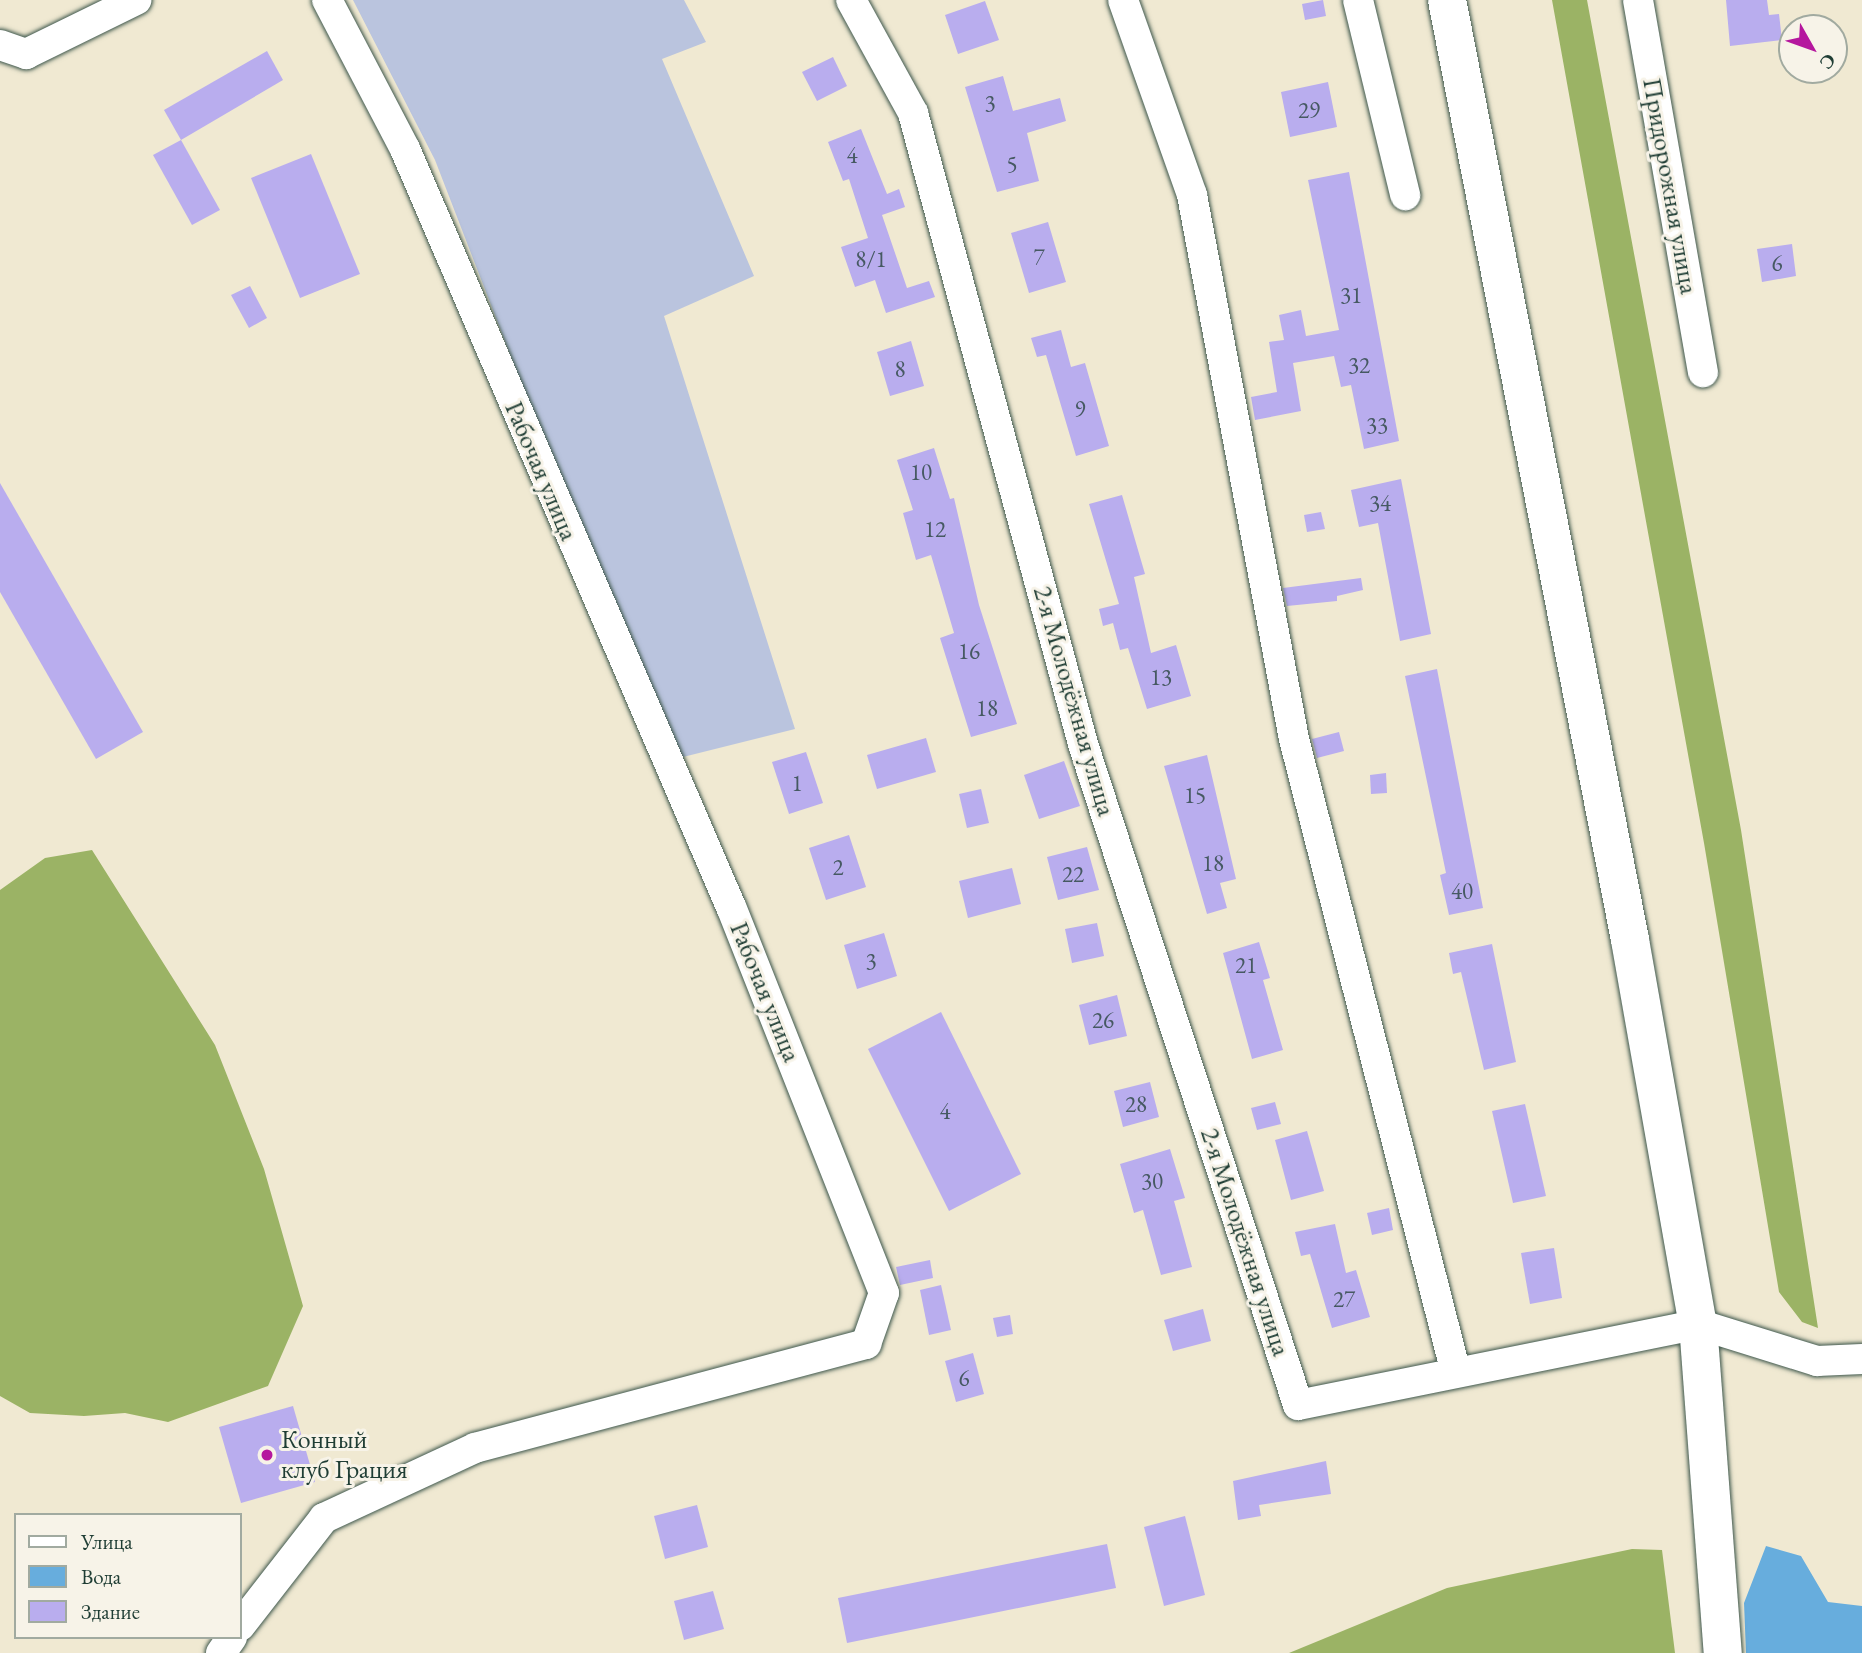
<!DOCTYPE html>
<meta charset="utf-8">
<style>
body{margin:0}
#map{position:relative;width:1862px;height:1653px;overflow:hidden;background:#f0e9d2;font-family:"EB Garamond",serif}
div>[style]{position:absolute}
.industrial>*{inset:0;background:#bac4de}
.forest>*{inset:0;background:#9bb365}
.water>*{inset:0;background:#67addd}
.building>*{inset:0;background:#b9adee}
.roads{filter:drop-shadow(0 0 2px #3e574c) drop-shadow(0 0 2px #3e574c)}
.minor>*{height:30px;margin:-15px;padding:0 15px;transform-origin:15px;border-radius:15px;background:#fff}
.major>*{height:38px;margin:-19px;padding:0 19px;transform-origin:19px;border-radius:19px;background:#fff}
.dots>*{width:19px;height:19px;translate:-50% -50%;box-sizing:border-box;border:4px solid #f7f3e8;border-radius:50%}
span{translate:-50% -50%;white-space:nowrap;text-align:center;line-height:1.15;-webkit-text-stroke:6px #f7f3e8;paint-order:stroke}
.number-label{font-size:23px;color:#465962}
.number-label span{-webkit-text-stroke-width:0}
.street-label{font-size:26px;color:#1f3d34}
.poi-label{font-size:26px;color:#1f3d34}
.left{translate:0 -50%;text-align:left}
.legend{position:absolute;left:14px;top:1513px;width:228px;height:126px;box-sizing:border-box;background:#f7f3e8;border:2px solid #a1aaa0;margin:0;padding:9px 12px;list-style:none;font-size:21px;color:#1f3d34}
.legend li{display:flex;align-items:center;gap:14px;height:35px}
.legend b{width:35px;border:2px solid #a1aaa0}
.north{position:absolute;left:1778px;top:14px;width:70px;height:70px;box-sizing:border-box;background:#f7f3e8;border:2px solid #a1aaa0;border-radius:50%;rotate:130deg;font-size:19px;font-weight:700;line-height:28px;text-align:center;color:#1f3d34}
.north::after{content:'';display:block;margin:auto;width:24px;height:32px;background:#b5179e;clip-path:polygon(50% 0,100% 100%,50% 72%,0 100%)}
</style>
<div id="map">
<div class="industrial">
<i style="clip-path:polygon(353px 0,684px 0,706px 42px,662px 59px,754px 276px,664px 316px,795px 729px,667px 761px,435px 160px)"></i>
</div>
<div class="forest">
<i style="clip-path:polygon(1552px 0,1587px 0,1741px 830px,1818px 1328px,1802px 1322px,1779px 1292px,1704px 843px)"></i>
<i style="clip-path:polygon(92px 850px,215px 1045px,264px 1169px,303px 1306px,268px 1386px,168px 1422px,125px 1413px,84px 1416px,30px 1413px,0 1396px,0 890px,45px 858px)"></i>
<i style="clip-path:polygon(1632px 1549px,1662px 1550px,1675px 1653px,1289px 1653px,1447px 1588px)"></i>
</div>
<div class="water">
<i style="clip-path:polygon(1766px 1546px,1801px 1556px,1828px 1602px,1862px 1606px,1862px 1653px,1746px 1653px,1744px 1603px)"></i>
</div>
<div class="building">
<i style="clip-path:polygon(1323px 0,1326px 16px,1305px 20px,1302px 4px)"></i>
<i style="clip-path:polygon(1726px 0,1767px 0,1769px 15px,1779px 14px,1782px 40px,1730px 46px)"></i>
<i style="clip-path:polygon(985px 1px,999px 40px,958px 54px,945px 15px)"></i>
<i style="clip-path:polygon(267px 51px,283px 80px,181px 140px,164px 110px)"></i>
<i style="clip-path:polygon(833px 57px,847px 86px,817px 101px,802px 72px)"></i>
<i style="clip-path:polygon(1003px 76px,1013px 111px,1060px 98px,1066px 121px,1027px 133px,1039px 181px,997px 192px,965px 87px)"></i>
<i style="clip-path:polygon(1328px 82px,1337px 127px,1290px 137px,1281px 92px)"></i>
<i style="clip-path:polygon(861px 129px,887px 194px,899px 189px,905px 207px,882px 215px,907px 288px,929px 281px,935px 297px,886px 313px,875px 280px,855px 287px,841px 247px,868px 238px,849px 179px,843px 181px,828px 142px)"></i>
<i style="clip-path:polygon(181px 140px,220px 210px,192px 225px,153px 155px)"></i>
<i style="clip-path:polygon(311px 154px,360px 274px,300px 298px,251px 178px)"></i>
<i style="clip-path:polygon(1349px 172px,1399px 441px,1364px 449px,1351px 385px,1341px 387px,1334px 356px,1293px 363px,1301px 411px,1255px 420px,1251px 397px,1277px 392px,1269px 342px,1284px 340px,1279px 315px,1301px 310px,1306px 336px,1339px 330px,1308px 180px)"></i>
<i style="clip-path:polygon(1048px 222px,1066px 282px,1029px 293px,1011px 233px)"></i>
<i style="clip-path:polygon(1792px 244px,1796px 276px,1762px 282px,1757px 249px)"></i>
<i style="clip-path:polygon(250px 286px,267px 318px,249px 328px,231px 295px)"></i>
<i style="clip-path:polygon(1061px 330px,1071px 367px,1085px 363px,1109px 446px,1076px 456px,1046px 355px,1037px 357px,1031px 338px)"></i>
<i style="clip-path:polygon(911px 341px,924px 386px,890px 396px,877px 352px)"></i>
<i style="clip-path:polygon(934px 448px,950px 499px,954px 498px,979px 605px,1017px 724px,971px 737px,940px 638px,954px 633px,931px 555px,916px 560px,903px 513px,913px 510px,897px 460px)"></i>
<i style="clip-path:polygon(1401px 479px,1431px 634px,1400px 641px,1378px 523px,1359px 527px,1351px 490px)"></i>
<i style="clip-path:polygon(0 483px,143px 732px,96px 759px,0 592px)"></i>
<i style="clip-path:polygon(1122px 495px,1145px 574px,1134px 577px,1151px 653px,1176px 645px,1191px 696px,1147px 709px,1128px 648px,1120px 650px,1113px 623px,1103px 626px,1099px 609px,1119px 604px,1089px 504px)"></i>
<i style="clip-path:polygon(1321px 512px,1325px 529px,1307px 532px,1304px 515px)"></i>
<i style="clip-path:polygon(1361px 578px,1363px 590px,1337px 596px,1337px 601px,1287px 606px,1283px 588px)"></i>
<i style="clip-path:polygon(1437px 669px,1483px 908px,1449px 915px,1440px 875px,1446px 873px,1405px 676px)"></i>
<i style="clip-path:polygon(1339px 732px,1344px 751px,1317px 758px,1312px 739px)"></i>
<i style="clip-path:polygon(926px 738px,936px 772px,877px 789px,867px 755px)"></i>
<i style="clip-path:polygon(806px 752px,823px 803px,789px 814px,772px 762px)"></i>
<i style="clip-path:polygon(1207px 755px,1236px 879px,1220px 883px,1227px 908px,1207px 914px,1164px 766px)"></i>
<i style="clip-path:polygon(1064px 761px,1080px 806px,1039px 819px,1024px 775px)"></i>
<i style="clip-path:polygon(1386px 773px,1387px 793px,1371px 794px,1370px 775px)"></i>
<i style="clip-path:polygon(981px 789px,989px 823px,967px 828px,959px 794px)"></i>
<i style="clip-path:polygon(849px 835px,866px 887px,826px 900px,809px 848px)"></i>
<i style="clip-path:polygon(1087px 847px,1099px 890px,1058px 900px,1047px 857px)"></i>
<i style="clip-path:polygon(1012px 868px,1021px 904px,968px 918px,959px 881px)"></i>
<i style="clip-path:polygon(1097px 923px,1104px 956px,1072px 963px,1065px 929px)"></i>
<i style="clip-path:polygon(884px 933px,897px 976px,857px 989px,844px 945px)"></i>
<i style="clip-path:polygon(1259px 942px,1270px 978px,1263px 980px,1283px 1050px,1252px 1059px,1223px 953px)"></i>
<i style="clip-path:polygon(1492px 944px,1516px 1062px,1484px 1070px,1461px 972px,1453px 974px,1449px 953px)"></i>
<i style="clip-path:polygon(1117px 995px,1127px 1036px,1089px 1045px,1079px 1005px)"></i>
<i style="clip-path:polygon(941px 1012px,1021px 1174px,949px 1211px,868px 1049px)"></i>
<i style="clip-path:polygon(1150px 1082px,1159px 1117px,1123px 1127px,1114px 1091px)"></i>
<i style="clip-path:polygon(1275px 1102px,1281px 1124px,1257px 1130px,1251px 1108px)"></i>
<i style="clip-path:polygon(1525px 1104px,1546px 1196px,1513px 1203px,1492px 1111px)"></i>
<i style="clip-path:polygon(1307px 1131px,1324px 1191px,1291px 1200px,1275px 1140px)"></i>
<i style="clip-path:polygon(1170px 1149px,1185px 1198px,1174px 1201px,1192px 1267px,1161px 1275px,1143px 1210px,1134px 1213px,1120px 1164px)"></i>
<i style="clip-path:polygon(1389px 1208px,1393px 1230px,1372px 1235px,1367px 1213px)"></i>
<i style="clip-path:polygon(1335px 1224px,1346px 1273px,1356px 1270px,1370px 1317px,1332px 1328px,1310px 1254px,1301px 1256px,1295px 1232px)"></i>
<i style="clip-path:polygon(1554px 1248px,1562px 1298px,1530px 1304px,1521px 1253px)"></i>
<i style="clip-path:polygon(930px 1260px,933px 1278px,900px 1285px,896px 1267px)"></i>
<i style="clip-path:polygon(941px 1285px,951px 1330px,929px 1335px,920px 1290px)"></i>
<i style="clip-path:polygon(1203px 1309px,1211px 1341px,1173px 1351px,1164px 1320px)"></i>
<i style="clip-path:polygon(1010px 1315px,1013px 1334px,997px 1337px,993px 1318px)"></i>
<i style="clip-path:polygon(973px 1353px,984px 1394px,956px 1402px,945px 1361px)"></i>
<i style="clip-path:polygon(293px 1406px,315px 1482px,241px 1503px,219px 1427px)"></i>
<i style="clip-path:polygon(1326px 1461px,1331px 1494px,1259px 1505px,1261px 1516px,1238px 1520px,1233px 1481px)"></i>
<i style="clip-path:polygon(697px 1505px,708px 1547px,665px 1559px,654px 1516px)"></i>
<i style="clip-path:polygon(1185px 1516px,1205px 1595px,1164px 1606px,1144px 1527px)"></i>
<i style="clip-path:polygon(1107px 1544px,1116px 1588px,847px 1643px,838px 1598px)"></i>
<i style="clip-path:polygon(713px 1591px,724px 1629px,684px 1640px,674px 1601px)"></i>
</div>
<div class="roads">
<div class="minor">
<i style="left:851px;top:0;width:129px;rotate:61.2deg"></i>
<i style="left:913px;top:113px;width:653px;rotate:74.92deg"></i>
<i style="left:1083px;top:744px;width:695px;rotate:71.98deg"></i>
<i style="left:1298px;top:1405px;width:408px;rotate:-11.4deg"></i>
<i style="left:1698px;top:1324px;width:125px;rotate:17.3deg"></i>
<i style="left:1817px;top:1361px;width:45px;rotate:-2.5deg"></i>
<i style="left:1123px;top:0;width:207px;rotate:70.5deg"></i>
<i style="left:1192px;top:195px;width:553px;rotate:79.38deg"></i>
<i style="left:1294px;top:739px;width:654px;rotate:75.67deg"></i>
<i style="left:1358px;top:0;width:201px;rotate:76.4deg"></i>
<i style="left:1638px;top:0;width:378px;rotate:80.1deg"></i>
<i style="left:0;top:45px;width:28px;rotate:19deg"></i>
<i style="left:26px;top:54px;width:123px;rotate:-26.1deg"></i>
<i style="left:240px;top:1626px;width:137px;rotate:-52.1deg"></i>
<i style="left:324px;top:1518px;width:166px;rotate:-24.9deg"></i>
<i style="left:475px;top:1448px;width:405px;rotate:-14.9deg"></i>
<i style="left:866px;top:1344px;width:54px;rotate:-70.6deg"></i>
<i style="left:884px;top:1293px;width:415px;rotate:-111.6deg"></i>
<i style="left:731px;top:907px;width:825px;rotate:-113.27deg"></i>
<i style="left:405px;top:149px;width:168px;rotate:-117.6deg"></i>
<i style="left:221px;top:1653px;width:19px;rotate:-55deg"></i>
</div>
<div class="major">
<i style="left:1447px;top:0;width:958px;rotate:78.98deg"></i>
<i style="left:1630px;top:940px;width:390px;rotate:80deg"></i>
<i style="left:1698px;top:1324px;width:330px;rotate:85.7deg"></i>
</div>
</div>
<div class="dots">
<i style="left:267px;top:1455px;background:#b5179e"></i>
</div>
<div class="number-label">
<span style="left:990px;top:103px">3</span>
<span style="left:1309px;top:110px">29</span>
<span style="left:852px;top:155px">4</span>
<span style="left:1012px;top:164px">5</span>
<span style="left:1039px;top:257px">7</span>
<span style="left:871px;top:259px">8/1</span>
<span style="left:1777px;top:263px">6</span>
<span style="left:1351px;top:295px">31</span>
<span style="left:1359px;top:365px">32</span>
<span style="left:900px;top:369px">8</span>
<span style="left:1080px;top:409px">9</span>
<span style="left:1377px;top:425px">33</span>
<span style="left:921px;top:472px">10</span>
<span style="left:1380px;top:503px">34</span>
<span style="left:935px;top:529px">12</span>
<span style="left:969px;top:651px">16</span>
<span style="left:1161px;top:677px">13</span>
<span style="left:987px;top:708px">18</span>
<span style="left:797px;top:783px">1</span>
<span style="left:1195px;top:795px">15</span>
<span style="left:1213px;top:863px">18</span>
<span style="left:838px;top:867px">2</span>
<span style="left:1073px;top:874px">22</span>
<span style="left:1462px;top:891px">40</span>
<span style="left:871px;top:961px">3</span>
<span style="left:1246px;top:965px">21</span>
<span style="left:1103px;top:1020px">26</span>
<span style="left:1136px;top:1104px">28</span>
<span style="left:945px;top:1111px">4</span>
<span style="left:1152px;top:1181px">30</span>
<span style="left:1344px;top:1299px">27</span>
<span style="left:964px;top:1378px">6</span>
</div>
<div class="street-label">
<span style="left:1670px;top:186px;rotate:80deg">Придорожная улица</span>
<span style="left:541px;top:471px;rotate:67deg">Рабочая улица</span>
<span style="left:1074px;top:701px;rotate:74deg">2-я Молодёжная улица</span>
<span style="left:765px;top:992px;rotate:68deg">Рабочая улица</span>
<span style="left:1245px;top:1242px;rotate:72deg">2-я Молодёжная улица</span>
</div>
<div class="poi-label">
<span class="left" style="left:281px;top:1455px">Конный<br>клуб Грация</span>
</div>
<ul class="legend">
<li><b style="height:9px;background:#fff"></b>Улица</li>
<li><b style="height:19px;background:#67addd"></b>Вода</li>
<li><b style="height:19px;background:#b9adee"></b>Здание</li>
</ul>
<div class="north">С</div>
</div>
